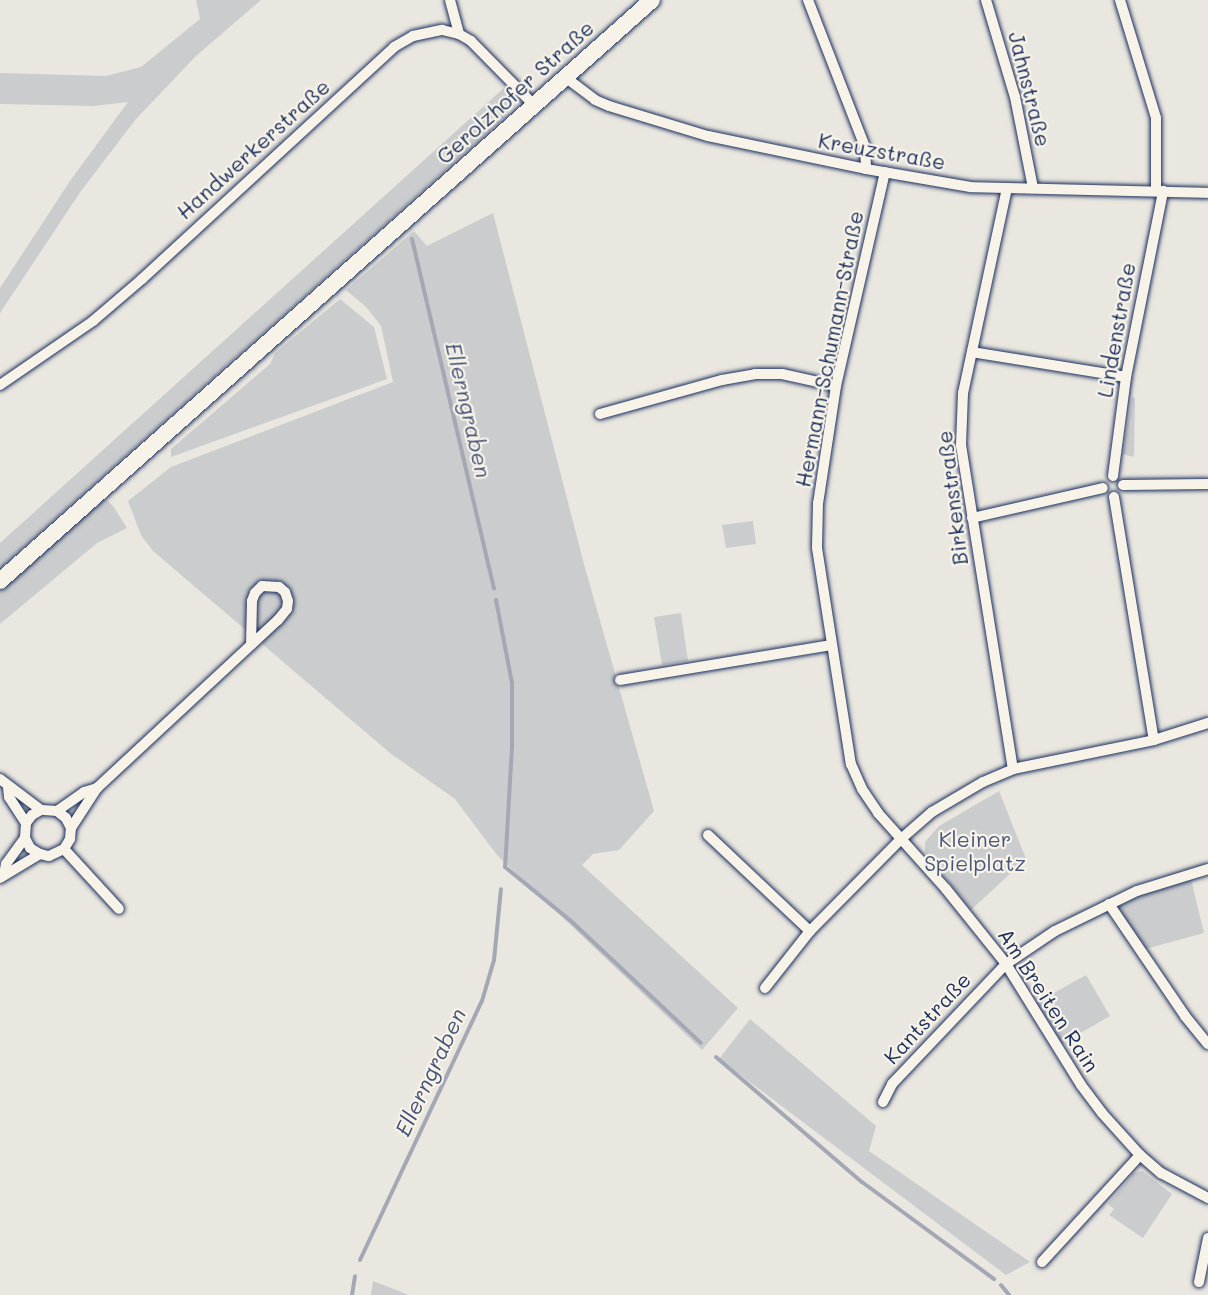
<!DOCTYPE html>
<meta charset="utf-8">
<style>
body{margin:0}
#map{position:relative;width:1208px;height:1295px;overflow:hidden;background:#eae7e0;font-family:Mali,sans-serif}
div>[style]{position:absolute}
.green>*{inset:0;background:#cbcccd}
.stream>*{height:4px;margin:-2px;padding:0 2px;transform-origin:2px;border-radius:2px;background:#a3a8b4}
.roads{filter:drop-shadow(0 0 2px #1b2f5e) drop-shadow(0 0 2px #1b2f5e)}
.street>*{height:10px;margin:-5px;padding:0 5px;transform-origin:5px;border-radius:5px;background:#f7f3e8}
.secondary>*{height:16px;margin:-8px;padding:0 8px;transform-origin:8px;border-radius:8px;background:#f7f3e8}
span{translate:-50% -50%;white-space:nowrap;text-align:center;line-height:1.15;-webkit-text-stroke:4.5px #f7f3e8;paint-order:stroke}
.street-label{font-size:21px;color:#1b2f5e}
.park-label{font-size:21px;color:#47567a}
.water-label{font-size:22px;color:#445378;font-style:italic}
</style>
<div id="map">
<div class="green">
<i style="clip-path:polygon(196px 0,261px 0,196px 56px,136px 119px,81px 191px,0 313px,0 288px,70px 181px,128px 102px,93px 106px,0 104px,0 73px,106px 76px,141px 67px,200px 19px)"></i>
<i style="clip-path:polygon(505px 87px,509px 103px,505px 117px,0 568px,0 543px)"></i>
<i style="clip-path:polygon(493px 213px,584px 564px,654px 811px,619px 850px,593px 854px,582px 865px,738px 1008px,702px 1050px,497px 855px,455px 799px,390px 753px,153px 551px,141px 535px,128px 501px,171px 467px,393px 382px,381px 326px,366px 307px,346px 290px,414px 231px,427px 246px)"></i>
<i style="clip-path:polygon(340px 299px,374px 327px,387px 379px,171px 457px,171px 449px,270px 364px,275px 353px)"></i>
<i style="clip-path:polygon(1132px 397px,1135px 398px,1134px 457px,1123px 454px)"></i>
<i style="clip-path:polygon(100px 494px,113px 506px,127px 528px,97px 543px,0 624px,0 582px)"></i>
<i style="clip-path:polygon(753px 521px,756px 544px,726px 548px,722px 525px)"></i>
<i style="clip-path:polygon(681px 613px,688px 661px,662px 665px,654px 617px)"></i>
<i style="clip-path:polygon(999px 791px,1026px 859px,971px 910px,925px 852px,925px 842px,939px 826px)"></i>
<i style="clip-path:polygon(1190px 875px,1204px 933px,1142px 950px,1111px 905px)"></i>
<i style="clip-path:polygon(1086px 975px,1110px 1016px,1058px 1046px,1034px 1004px)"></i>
<i style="clip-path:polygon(750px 1019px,876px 1126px,869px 1151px,1030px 1262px,1006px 1275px,719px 1059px)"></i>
<i style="clip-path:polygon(1142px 1171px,1172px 1194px,1143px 1238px,1109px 1215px,1114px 1209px,1108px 1204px,1134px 1173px)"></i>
<i style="clip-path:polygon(373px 1281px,409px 1295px,371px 1295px)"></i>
</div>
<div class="stream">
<i style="left:412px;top:239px;width:359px;rotate:76.8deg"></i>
<i style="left:496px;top:600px;width:85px;rotate:79.1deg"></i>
<i style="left:512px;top:683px;width:64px;rotate:90deg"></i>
<i style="left:512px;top:747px;width:120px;rotate:93.3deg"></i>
<i style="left:505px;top:867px;width:85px;rotate:39.3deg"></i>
<i style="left:571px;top:921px;width:178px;rotate:43.2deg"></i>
<i style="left:716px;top:1057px;width:192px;rotate:40.6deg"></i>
<i style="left:862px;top:1182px;width:164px;rotate:36.3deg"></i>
<i style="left:360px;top:1260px;width:286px;rotate:-64.8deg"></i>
<i style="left:482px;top:1001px;width:43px;rotate:-73.7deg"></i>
<i style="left:494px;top:960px;width:71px;rotate:-84.4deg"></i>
<i style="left:1001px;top:1285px;width:13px;rotate:51deg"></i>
<i style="left:352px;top:1295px;width:19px;rotate:-81deg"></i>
</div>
<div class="roads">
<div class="street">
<i style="left:450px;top:0;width:35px;rotate:75deg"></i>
<i style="left:808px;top:0;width:158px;rotate:68.8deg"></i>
<i style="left:865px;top:147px;width:22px;rotate:87deg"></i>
<i style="left:986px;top:0;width:101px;rotate:73.4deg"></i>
<i style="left:1015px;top:97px;width:93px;rotate:78.8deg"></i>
<i style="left:1120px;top:0;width:123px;rotate:73deg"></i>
<i style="left:1156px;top:118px;width:73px;rotate:90deg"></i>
<i style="left:565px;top:77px;width:38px;rotate:37deg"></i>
<i style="left:595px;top:100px;width:15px;rotate:23deg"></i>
<i style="left:609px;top:106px;width:103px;rotate:16.9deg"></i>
<i style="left:708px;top:136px;width:161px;rotate:11.8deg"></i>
<i style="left:866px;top:169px;width:106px;rotate:9.8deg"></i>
<i style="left:970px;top:187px;width:238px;rotate:1.4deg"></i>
<i style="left:885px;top:172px;width:220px;rotate:102.9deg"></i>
<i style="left:836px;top:386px;width:118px;rotate:98.7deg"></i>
<i style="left:818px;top:503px;width:45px;rotate:91.3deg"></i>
<i style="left:817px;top:548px;width:219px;rotate:81.1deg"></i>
<i style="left:851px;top:764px;width:27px;rotate:66deg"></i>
<i style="left:862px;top:789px;width:29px;rotate:56deg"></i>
<i style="left:878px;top:813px;width:102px;rotate:48.2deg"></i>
<i style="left:946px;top:889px;width:96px;rotate:51.3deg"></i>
<i style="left:1006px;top:964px;width:142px;rotate:58.2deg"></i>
<i style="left:1081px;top:1085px;width:35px;rotate:53deg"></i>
<i style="left:1102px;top:1113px;width:57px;rotate:47.9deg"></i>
<i style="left:1140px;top:1155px;width:28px;rotate:41deg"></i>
<i style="left:1161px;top:1173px;width:53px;rotate:28deg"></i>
<i style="left:1007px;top:188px;width:210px;rotate:102.1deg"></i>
<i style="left:963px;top:393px;width:52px;rotate:92.2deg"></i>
<i style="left:961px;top:445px;width:328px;rotate:80.9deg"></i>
<i style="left:972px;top:352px;width:156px;rotate:9.2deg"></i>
<i style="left:0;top:385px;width:113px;rotate:-34.5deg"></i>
<i style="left:93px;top:321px;width:65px;rotate:-40.6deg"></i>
<i style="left:142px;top:279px;width:343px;rotate:-42.6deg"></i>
<i style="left:394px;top:47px;width:22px;rotate:-30deg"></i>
<i style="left:413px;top:36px;width:30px;rotate:-12deg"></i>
<i style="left:442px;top:30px;width:17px;rotate:13deg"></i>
<i style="left:459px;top:34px;width:14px;rotate:30deg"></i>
<i style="left:471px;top:41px;width:90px;rotate:45.5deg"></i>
<i style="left:600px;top:414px;width:127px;rotate:-15.6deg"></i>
<i style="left:722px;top:380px;width:34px;rotate:-10deg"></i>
<i style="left:755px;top:374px;width:27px"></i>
<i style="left:782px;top:374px;width:55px;rotate:12.5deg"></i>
<i style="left:1113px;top:476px;width:100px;rotate:-82.5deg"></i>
<i style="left:1126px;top:377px;width:190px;rotate:-78.7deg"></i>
<i style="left:1123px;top:485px;width:85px;rotate:-0.7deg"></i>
<i style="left:1114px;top:497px;width:246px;rotate:80.7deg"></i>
<i style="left:972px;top:518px;width:134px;rotate:-12.9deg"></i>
<i style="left:620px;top:680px;width:214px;rotate:-9.4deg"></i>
<i style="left:0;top:779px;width:51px;rotate:37.1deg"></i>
<i style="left:8px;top:787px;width:10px;rotate:84deg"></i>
<i style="left:9px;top:797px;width:31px;rotate:57deg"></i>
<i style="left:26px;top:823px;width:15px;rotate:94deg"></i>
<i style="left:25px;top:838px;width:11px;rotate:63deg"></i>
<i style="left:30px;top:848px;width:12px;rotate:31deg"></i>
<i style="left:40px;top:854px;width:9px;rotate:13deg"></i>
<i style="left:49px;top:856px;width:17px;rotate:-25deg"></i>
<i style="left:64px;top:849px;width:12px;rotate:-59deg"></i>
<i style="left:70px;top:839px;width:11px;rotate:-85deg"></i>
<i style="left:71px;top:828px;width:11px;rotate:-117deg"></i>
<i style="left:66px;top:818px;width:11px;rotate:-142deg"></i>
<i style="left:57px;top:811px;width:16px;rotate:-176deg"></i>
<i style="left:41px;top:810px;width:10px;rotate:151deg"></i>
<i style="left:32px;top:815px;width:10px;rotate:127deg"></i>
<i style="left:57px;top:811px;width:33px;rotate:-35deg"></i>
<i style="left:84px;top:792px;width:14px;rotate:-17deg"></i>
<i style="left:71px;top:828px;width:48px;rotate:-57deg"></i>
<i style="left:97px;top:788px;width:247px;rotate:-42.9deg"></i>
<i style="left:278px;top:620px;width:14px;rotate:-51deg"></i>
<i style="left:287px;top:609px;width:8px;rotate:-83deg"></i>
<i style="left:288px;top:601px;width:9px;rotate:-108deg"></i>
<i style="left:285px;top:592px;width:8px;rotate:-140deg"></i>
<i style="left:279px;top:587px;width:17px;rotate:-177deg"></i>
<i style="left:262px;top:586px;width:10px;rotate:135deg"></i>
<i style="left:255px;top:593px;width:9px;rotate:111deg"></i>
<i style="left:252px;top:601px;width:44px;rotate:91.3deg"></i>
<i style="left:708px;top:835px;width:140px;rotate:43.3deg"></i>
<i style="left:64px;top:849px;width:81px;rotate:47.5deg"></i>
<i style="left:4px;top:875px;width:11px;rotate:-80deg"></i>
<i style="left:6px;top:864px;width:32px;rotate:-54deg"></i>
<i style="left:0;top:878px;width:47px;rotate:-31deg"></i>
<i style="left:1109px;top:904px;width:135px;rotate:55.8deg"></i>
<i style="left:1185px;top:1016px;width:36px;rotate:51deg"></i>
<i style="left:765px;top:988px;width:73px;rotate:-51.7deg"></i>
<i style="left:810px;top:931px;width:129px;rotate:-45.3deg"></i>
<i style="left:901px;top:839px;width:41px;rotate:-41.1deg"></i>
<i style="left:932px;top:812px;width:59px;rotate:-30.5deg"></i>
<i style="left:983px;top:782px;width:33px;rotate:-23deg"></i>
<i style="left:1013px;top:769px;width:144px;rotate:-11.6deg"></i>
<i style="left:1154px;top:740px;width:57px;rotate:-17.5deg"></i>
<i style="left:883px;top:1102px;width:20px;rotate:-63deg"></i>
<i style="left:892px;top:1084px;width:166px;rotate:-46.5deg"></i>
<i style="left:1006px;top:964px;width:59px;rotate:-34deg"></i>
<i style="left:1055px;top:931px;width:91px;rotate:-26deg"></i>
<i style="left:1137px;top:891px;width:74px;rotate:-17.2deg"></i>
<i style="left:1042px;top:1262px;width:145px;rotate:-47.5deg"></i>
<i style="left:1199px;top:1282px;width:45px;rotate:-78.4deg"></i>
</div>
<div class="secondary">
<i style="left:0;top:581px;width:873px;rotate:-41.7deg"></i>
</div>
</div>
<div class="street-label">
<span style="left:1030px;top:89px;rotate:76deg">Jahnstraße</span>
<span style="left:515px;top:92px;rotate:-42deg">Gerolzhofer Straße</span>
<span style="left:253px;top:149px;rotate:-42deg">Handwerkerstraße</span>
<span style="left:882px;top:151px;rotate:10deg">Kreuzstraße</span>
<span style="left:1116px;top:330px;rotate:-80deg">Lindenstraße</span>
<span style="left:829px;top:349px;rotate:-79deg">Hermann-Schumann-Straße</span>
<span style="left:952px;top:498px;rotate:-97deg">Birkenstraße</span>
<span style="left:1049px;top:1000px;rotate:57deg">Am Breiten Rain</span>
<span style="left:927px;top:1018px;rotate:-47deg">Kantstraße</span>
</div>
<div class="park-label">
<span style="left:975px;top:851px">Kleiner<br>Spielplatz</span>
</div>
<div class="water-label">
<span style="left:469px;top:410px;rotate:77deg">Ellerngraben</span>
<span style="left:430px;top:1072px;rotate:-65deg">Ellerngraben</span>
</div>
</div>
